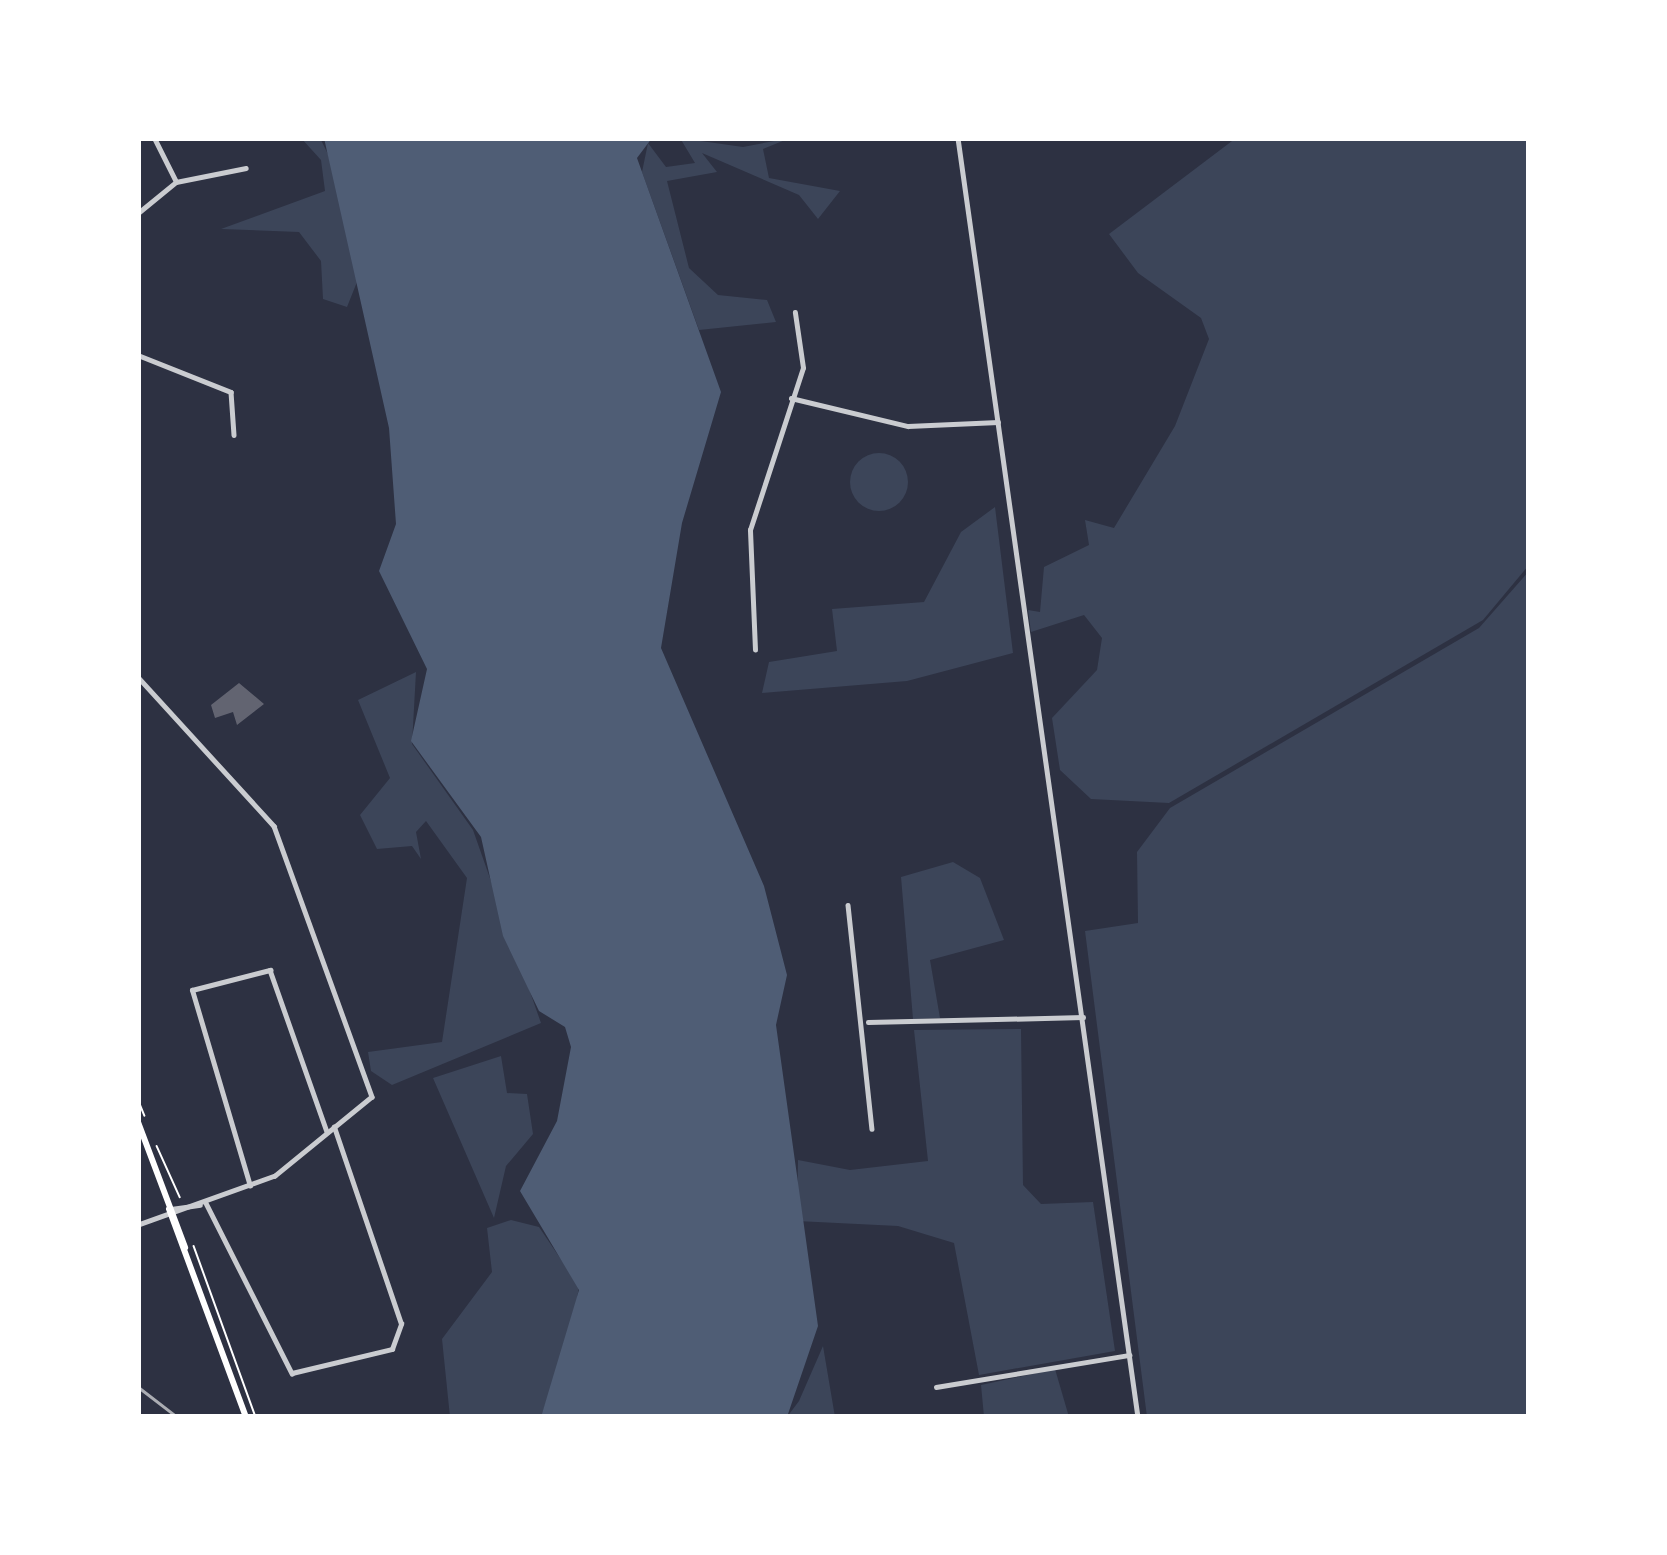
<!DOCTYPE html>
<style>
body{margin:0}
#map{position:relative;width:1667px;height:1555px;overflow:hidden;background:#2d3142;font-family:"Roboto Condensed",sans-serif}
div>[style]{position:absolute}
.green>*{inset:0;background:#3c4559}
.round{border-radius:50%}
.water>*{inset:0;background:#4f5d75}
.building>*{inset:0;background:#626471}
.path>*{height:1.5px;margin:-0.75px;padding:0 0.75px;transform-origin:0.75px;border-radius:0.75px;background:#fff}
.minor>*{height:4.5px;margin:-2.25px;padding:0 2.25px;transform-origin:2.25px;border-radius:2.25px;background:#caccd0}
.tertiary>*{height:4.5px;margin:-2.25px;padding:0 2.25px;transform-origin:2.25px;border-radius:2.25px;background:#caccd0}
.secondary>*{height:6px;margin:-3px;padding:0 3px;transform-origin:3px;border-radius:3px;background:#fff}
.rail>*{height:3px;margin:-1.5px;padding:0 1.5px;transform-origin:1.5px;border-radius:1.5px;background:#abadb3}
span{translate:-50% -50%;white-space:nowrap;text-align:center;line-height:1.15;-webkit-text-stroke:9px #fff;paint-order:stroke}
.frame{position:absolute;inset:0;border:141px solid #fff;pointer-events:none}
</style>
<div id="map">
<div class="green">
<i style="clip-path:polygon(301px 138px,320px 138px,328px 154px,359px 277px,347px 307px,323px 299px,321px 261px,299px 232px,221px 229px,325px 191px,321px 160px)"></i>
<i style="clip-path:polygon(680px 138px,743px 147px,790px 138px,763px 149px,769px 178px,840px 191px,818px 219px,799px 195px,702px 153px,717px 172px,667px 181px,689px 268px,718px 295px,767px 300px,776px 322px,699px 330px,642px 172px,648px 143px,666px 167px,695px 163px)"></i>
<i style="clip-path:polygon(1236px 138px,1529px 138px,1529px 565px,1483px 620px,1169px 803px,1091px 799px,1060px 770px,1052px 718px,1097px 670px,1102px 638px,1084px 615px,1031px 632px,1028px 610px,1040px 612px,1044px 567px,1089px 545px,1085px 520px,1114px 528px,1175px 426px,1209px 339px,1201px 318px,1138px 273px,1109px 234px)"></i>
<i class="round" style="left:850px;top:453px;width:58px;height:58px"></i>
<i style="clip-path:polygon(995px 507px,1013px 653px,907px 681px,762px 693px,769px 662px,837px 651px,832px 609px,924px 602px,961px 532px)"></i>
<i style="clip-path:polygon(1529px 571px,1529px 1417px,1147px 1417px,1085px 931px,1138px 923px,1137px 852px,1170px 808px,1479px 628px)"></i>
<i style="clip-path:polygon(416px 672px,412px 744px,473px 830px,541px 1023px,392px 1085px,371px 1071px,368px 1052px,442px 1042px,467px 878px,426px 821px,416px 832px,421px 859px,412px 846px,377px 849px,360px 815px,390px 778px,358px 700px)"></i>
<i style="clip-path:polygon(953px 862px,980px 878px,1004px 940px,930px 960px,940px 1018px,913px 1019px,901px 877px)"></i>
<i style="clip-path:polygon(1021px 1029px,1023px 1185px,1041px 1204px,1093px 1202px,1115px 1351px,979px 1375px,954px 1243px,898px 1226px,797px 1221px,798px 1160px,850px 1170px,928px 1161px,914px 1030px)"></i>
<i style="clip-path:polygon(501px 1056px,507px 1093px,527px 1094px,533px 1134px,506px 1166px,494px 1218px,433px 1078px)"></i>
<i style="clip-path:polygon(511px 1220px,539px 1227px,579px 1286px,574px 1318px,541px 1417px,450px 1417px,442px 1339px,492px 1272px,487px 1228px)"></i>
<i style="clip-path:polygon(823px 1346px,835px 1417px,787px 1417px,799px 1401px)"></i>
<i style="clip-path:polygon(1055px 1369px,1069px 1417px,984px 1417px,981px 1385px)"></i>
</div>
<div class="water">
<i style="clip-path:polygon(324px 138px,652px 138px,637px 158px,721px 392px,682px 523px,661px 648px,764px 886px,787px 975px,776px 1025px,818px 1326px,787px 1417px,541px 1417px,579px 1290px,520px 1191px,557px 1121px,571px 1047px,565px 1027px,539px 1011px,503px 936px,481px 837px,411px 741px,427px 669px,379px 571px,396px 524px,389px 428px)"></i>
</div>
<div class="building">
<i style="clip-path:polygon(239px 683px,264px 704px,237px 725px,233px 712px,215px 718px,211px 705px)"></i>
</div>
<div class="path">
<i style="left:138px;top:1099px;width:18px;rotate:68deg"></i>
<i style="left:157px;top:1146px;width:56px;rotate:65.7deg"></i>
<i style="left:194px;top:1246px;width:182px;rotate:70.1deg"></i>
</div>
<div class="minor">
<i style="left:176px;top:182px;width:71px;rotate:-11.3deg"></i>
<i style="left:138px;top:213px;width:49px;rotate:-39.2deg"></i>
<i style="left:176px;top:182px;width:49px;rotate:-116.6deg"></i>
<i style="left:138px;top:355px;width:100px;rotate:21.7deg"></i>
<i style="left:231px;top:392px;width:43px;rotate:86deg"></i>
<i style="left:791px;top:398px;width:120px;rotate:13.5deg"></i>
<i style="left:908px;top:426px;width:90px;rotate:-2.5deg"></i>
<i style="left:755px;top:650px;width:120px;rotate:-92.4deg"></i>
<i style="left:750px;top:530px;width:170px;rotate:-71.9deg"></i>
<i style="left:803px;top:368px;width:56px;rotate:-98.3deg"></i>
<i style="left:138px;top:677px;width:202px;rotate:47.6deg"></i>
<i style="left:274px;top:826px;width:288px;rotate:70.1deg"></i>
<i style="left:372px;top:1097px;width:125px;rotate:140.8deg"></i>
<i style="left:275px;top:1176px;width:145px;rotate:160.3deg"></i>
<i style="left:848px;top:905px;width:225px;rotate:83.9deg"></i>
<i style="left:868px;top:1022px;width:215px;rotate:-1.3deg"></i>
<i style="left:250px;top:1186px;width:204px;rotate:-106.5deg"></i>
<i style="left:192px;top:990px;width:81px;rotate:-14.4deg"></i>
<i style="left:270px;top:970px;width:172px;rotate:70.6deg"></i>
<i style="left:206px;top:1203px;width:191px;rotate:63.2deg"></i>
<i style="left:292px;top:1373px;width:103px;rotate:-13.5deg"></i>
<i style="left:392px;top:1349px;width:27px;rotate:-70deg"></i>
<i style="left:401px;top:1324px;width:208px;rotate:-108.8deg"></i>
<i style="left:171px;top:1209px;width:29px;rotate:-8deg"></i>
<i style="left:936px;top:1387px;width:196px;rotate:-9.4deg"></i>
</div>
<div class="tertiary">
<i style="left:958px;top:138px;width:1292px;rotate:81.99deg"></i>
</div>
<div class="secondary">
<i style="left:138px;top:1122px;width:134px;rotate:69.4deg"></i>
<i style="left:169px;top:1209px;width:222px;rotate:69.7deg"></i>
</div>
<div class="rail">
<i style="left:138px;top:1387px;width:49px;rotate:37.6deg"></i>
</div>
<div class="frame"></div>
</div>
